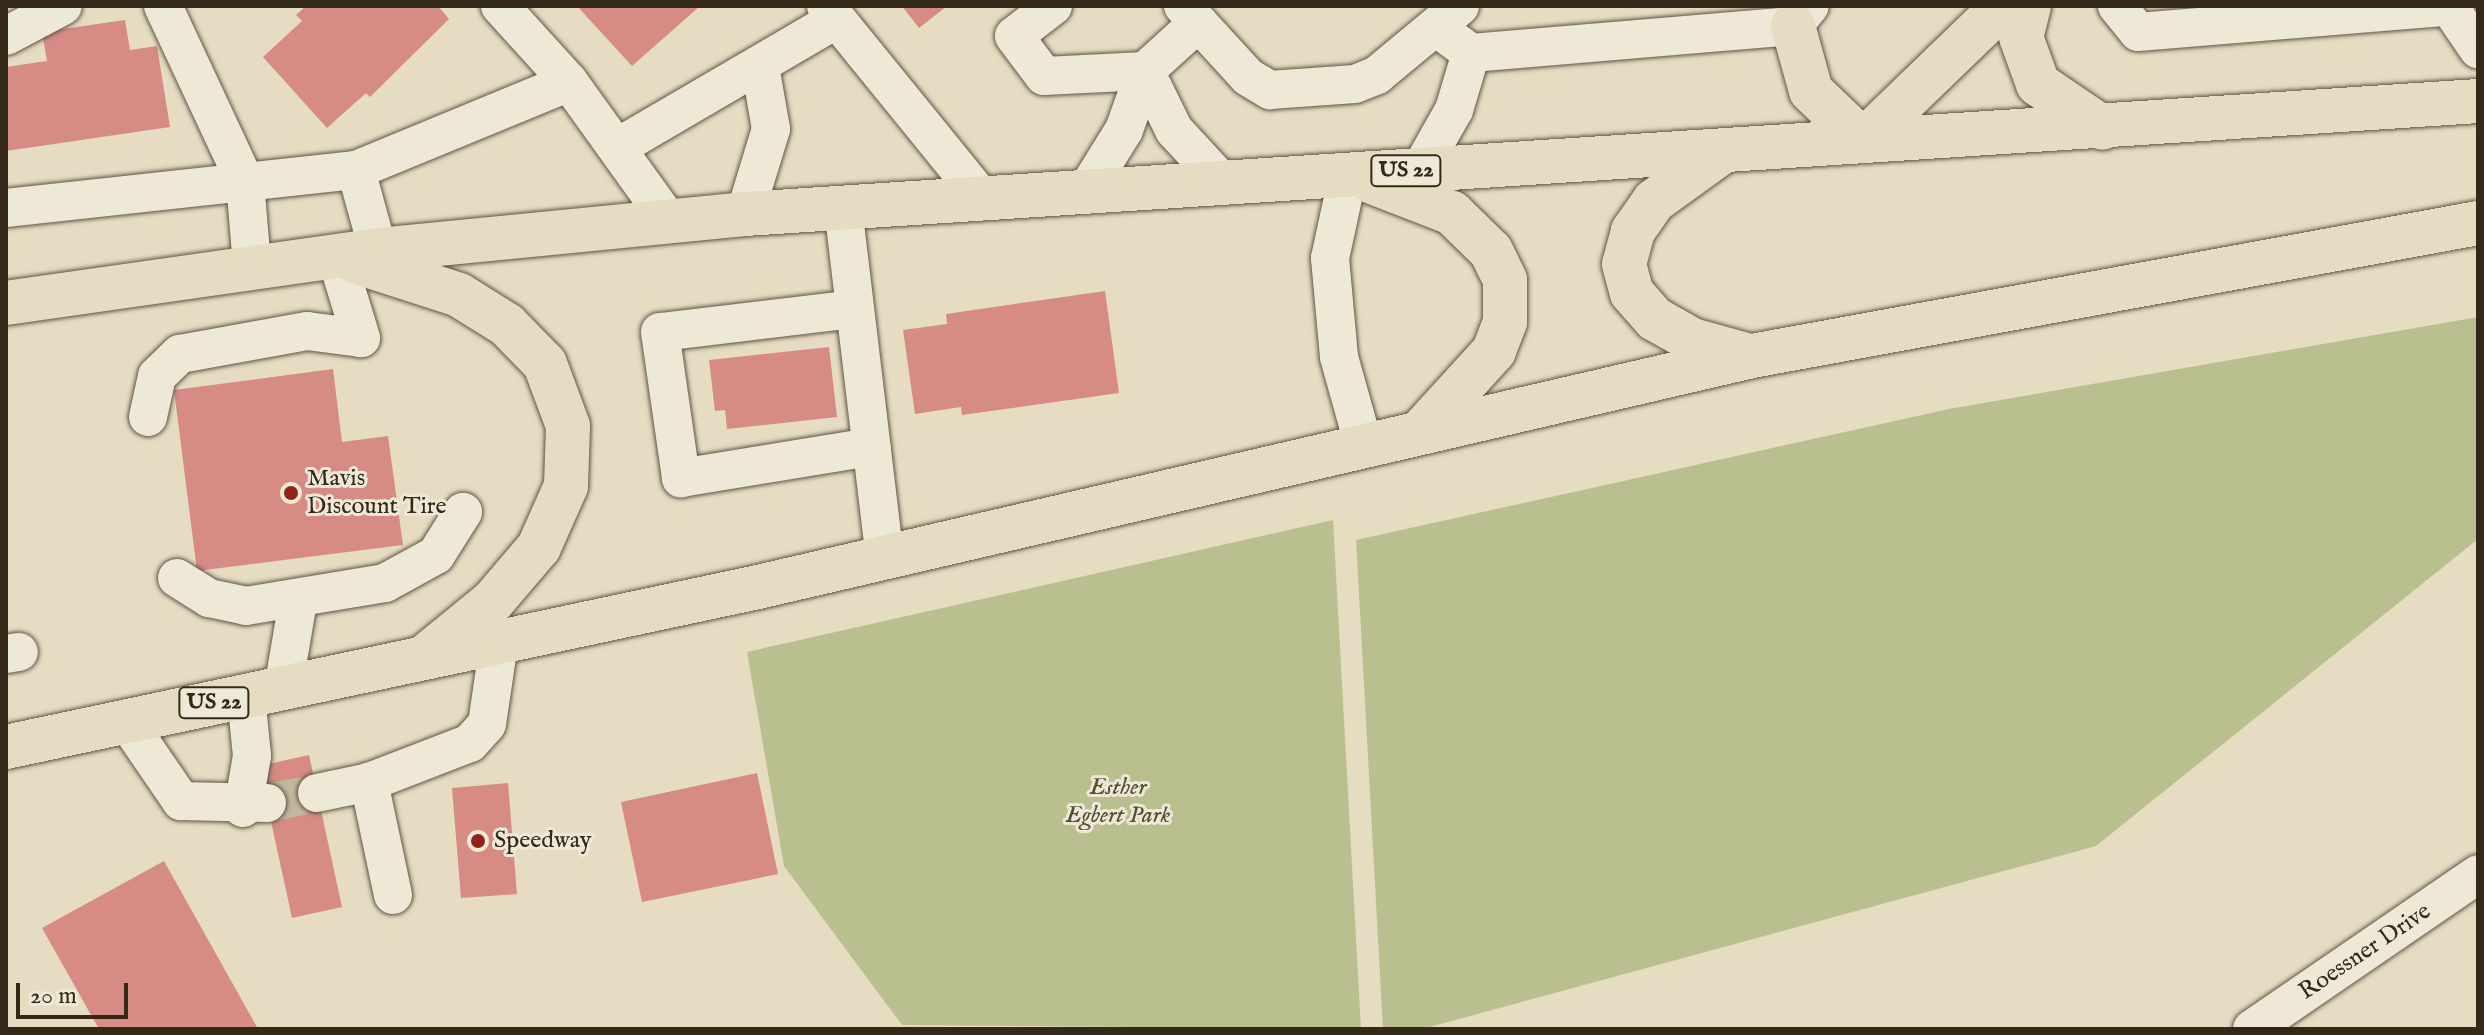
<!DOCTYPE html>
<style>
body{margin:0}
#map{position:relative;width:2484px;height:1035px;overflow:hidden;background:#e5dcc2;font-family:"IM FELL English",serif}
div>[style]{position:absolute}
.green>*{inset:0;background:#babf8f}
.building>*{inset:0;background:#d68b85}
.minor-tunnel>*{height:38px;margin-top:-19px;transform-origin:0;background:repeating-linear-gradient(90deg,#c2b8a0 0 38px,transparent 0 57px)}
.roads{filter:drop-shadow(0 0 2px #605543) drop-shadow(0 0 2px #605543)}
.minor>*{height:38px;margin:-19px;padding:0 19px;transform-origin:19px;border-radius:19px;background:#eee8d7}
.highway>*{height:44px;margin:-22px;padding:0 22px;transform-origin:22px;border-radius:22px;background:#e5dcc2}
.dots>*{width:22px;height:22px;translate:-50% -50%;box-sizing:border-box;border:4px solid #eee8d7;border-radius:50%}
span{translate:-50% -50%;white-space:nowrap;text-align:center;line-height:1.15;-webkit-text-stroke:6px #eee8d7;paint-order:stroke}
.shield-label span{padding:2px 6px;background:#eee8d7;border:2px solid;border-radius:6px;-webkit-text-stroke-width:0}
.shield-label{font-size:22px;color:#342819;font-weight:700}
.poi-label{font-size:24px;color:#342819}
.left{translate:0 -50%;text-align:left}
.park-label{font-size:24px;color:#564e36;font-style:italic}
.street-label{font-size:24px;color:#342819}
.frame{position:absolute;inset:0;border:8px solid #342819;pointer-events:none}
.scale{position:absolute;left:16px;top:983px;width:112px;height:36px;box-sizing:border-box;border:4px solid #342819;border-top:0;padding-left:10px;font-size:24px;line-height:28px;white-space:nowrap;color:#342819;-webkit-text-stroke:6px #eee8d7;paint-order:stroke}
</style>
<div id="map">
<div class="green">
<i style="clip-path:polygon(2478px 317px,2478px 539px,2096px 846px,1422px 1029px,1383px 1029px,1356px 540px,1949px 409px)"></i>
<i style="clip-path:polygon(1333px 520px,1361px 1029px,902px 1025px,784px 866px,747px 652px)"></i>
</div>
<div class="building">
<i style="clip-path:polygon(306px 6px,438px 6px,449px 19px,370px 97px,366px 93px,327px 128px,263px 57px,302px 21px,296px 15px)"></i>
<i style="clip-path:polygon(577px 6px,700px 6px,632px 66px)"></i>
<i style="clip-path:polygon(902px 6px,947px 6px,919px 28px)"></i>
<i style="clip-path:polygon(125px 20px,130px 50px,157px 46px,170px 127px,6px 151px,6px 67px,47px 61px,42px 32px)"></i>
<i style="clip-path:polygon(1105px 291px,1119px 393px,962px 415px,961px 407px,915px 414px,903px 330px,947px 324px,946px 314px)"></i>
<i style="clip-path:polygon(829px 347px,837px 417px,727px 429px,725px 410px,715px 411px,709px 360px)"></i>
<i style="clip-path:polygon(333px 369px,342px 442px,388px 436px,403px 545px,197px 571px,174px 390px)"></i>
<i style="clip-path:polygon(309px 755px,342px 907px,292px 918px,259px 766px)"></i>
<i style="clip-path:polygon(757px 773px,778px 874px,642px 902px,621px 802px)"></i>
<i style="clip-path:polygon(508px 783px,517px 894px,461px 898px,452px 788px)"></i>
<i style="clip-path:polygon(164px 861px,258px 1029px,99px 1029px,42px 928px)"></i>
</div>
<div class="minor-tunnel">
<i style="left:267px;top:803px;width:51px;rotate:-11.3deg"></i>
</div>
<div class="roads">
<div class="minor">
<i style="left:163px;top:6px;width:194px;rotate:65deg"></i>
<i style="left:245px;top:182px;width:84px;rotate:85.2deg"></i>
<i style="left:826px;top:6px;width:247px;rotate:50.9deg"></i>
<i style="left:1053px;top:6px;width:49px;rotate:142.4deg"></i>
<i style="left:1014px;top:36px;width:50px;rotate:53.1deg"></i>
<i style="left:1044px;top:76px;width:101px;rotate:-2.8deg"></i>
<i style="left:1145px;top:71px;width:72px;rotate:-42.2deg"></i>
<i style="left:1183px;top:6px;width:96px;rotate:47.5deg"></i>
<i style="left:1248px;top:77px;width:26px;rotate:31deg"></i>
<i style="left:1270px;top:90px;width:85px;rotate:-4deg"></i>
<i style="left:1355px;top:84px;width:24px;rotate:-22deg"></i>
<i style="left:1377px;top:75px;width:108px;rotate:-39.7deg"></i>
<i style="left:2117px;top:6px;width:33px;rotate:51deg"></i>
<i style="left:2138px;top:32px;width:318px;rotate:-4.7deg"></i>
<i style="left:2450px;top:8px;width:50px;rotate:55.7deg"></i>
<i style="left:1437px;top:28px;width:42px;rotate:36.3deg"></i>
<i style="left:1471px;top:53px;width:323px;rotate:-4.8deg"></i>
<i style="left:1793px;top:26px;width:26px;rotate:-50deg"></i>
<i style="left:6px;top:36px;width:64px;rotate:-27.8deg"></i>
<i style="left:569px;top:82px;width:171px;rotate:54.3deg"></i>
<i style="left:618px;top:147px;width:250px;rotate:-30.3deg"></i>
<i style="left:356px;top:170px;width:83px;rotate:74.6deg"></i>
<i style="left:1420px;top:170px;width:69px;rotate:-60.5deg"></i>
<i style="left:1454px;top:110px;width:59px;rotate:-73.4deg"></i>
<i style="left:1348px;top:175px;width:85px;rotate:102.2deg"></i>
<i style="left:1330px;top:258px;width:99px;rotate:84.8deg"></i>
<i style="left:1339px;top:357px;width:89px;rotate:74.4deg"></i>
<i style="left:1086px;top:191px;width:72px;rotate:-58.1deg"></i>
<i style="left:1124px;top:130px;width:63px;rotate:-70.4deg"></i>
<i style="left:1145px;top:71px;width:66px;rotate:63.8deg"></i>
<i style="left:1174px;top:130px;width:72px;rotate:47.2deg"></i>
<i style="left:843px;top:207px;width:353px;rotate:83.2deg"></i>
<i style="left:6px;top:208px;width:352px;rotate:-6.2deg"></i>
<i style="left:356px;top:170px;width:230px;rotate:-22.4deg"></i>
<i style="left:569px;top:82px;width:103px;rotate:-132.2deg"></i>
<i style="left:745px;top:214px;width:89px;rotate:-73deg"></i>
<i style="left:771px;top:129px;width:64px;rotate:-99.9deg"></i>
<i style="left:336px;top:256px;width:86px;rotate:73deg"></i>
<i style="left:854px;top:309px;width:195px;rotate:173.2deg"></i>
<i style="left:660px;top:332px;width:148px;rotate:81.8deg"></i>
<i style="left:681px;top:478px;width:193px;rotate:-9.3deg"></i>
<i style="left:148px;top:417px;width:42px;rotate:-77.6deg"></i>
<i style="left:157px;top:376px;width:32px;rotate:-44deg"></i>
<i style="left:180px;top:354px;width:129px;rotate:-10.3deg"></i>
<i style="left:307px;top:331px;width:54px;rotate:7.4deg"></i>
<i style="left:177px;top:578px;width:38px;rotate:32deg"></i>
<i style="left:209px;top:598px;width:38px;rotate:12deg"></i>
<i style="left:246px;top:606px;width:141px;rotate:-9.4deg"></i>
<i style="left:385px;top:583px;width:58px;rotate:-28.8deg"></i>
<i style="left:436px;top:555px;width:51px;rotate:-57.9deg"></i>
<i style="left:6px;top:654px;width:13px;rotate:-9deg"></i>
<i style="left:283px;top:689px;width:89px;rotate:-80.3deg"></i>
<i style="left:127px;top:722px;width:96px;rotate:55.6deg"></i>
<i style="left:181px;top:801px;width:86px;rotate:1.3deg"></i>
<i style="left:317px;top:793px;width:53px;rotate:-11.9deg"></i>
<i style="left:243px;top:808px;width:53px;rotate:-80.2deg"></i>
<i style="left:252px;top:756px;width:60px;rotate:-95.7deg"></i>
<i style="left:393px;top:895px;width:116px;rotate:-102deg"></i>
<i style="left:369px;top:782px;width:108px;rotate:-21.1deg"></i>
<i style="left:470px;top:743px;width:25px;rotate:-48deg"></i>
<i style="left:487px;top:724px;width:82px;rotate:-81.6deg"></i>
<i style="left:2252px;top:1029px;width:274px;rotate:-34.4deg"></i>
</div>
<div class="highway">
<i style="left:2029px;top:6px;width:32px;rotate:104deg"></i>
<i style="left:2021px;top:37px;width:50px;rotate:70.1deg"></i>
<i style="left:2038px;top:84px;width:78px;rotate:34.1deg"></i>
<i style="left:1793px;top:26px;width:67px;rotate:74.5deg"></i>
<i style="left:1811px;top:91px;width:72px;rotate:43.9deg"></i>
<i style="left:1863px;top:141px;width:194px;rotate:-44deg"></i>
<i style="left:1722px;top:152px;width:84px;rotate:144.2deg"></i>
<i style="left:1654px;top:201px;width:37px;rotate:125deg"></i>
<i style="left:1633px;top:231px;width:34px;rotate:105deg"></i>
<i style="left:1624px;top:264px;width:30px;rotate:75deg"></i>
<i style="left:1632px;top:293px;width:35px;rotate:49deg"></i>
<i style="left:1655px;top:319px;width:43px;rotate:29.6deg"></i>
<i style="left:1692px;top:340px;width:56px;rotate:15.5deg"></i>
<i style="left:1372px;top:182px;width:86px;rotate:21.2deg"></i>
<i style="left:1452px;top:213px;width:54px;rotate:44.3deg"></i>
<i style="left:1491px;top:251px;width:32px;rotate:64deg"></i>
<i style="left:1505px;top:280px;width:42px;rotate:90deg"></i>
<i style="left:1505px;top:322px;width:31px;rotate:111deg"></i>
<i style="left:1494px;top:351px;width:107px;rotate:132.3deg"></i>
<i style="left:354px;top:261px;width:110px;rotate:17.9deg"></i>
<i style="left:459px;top:295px;width:57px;rotate:32deg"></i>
<i style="left:507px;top:325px;width:54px;rotate:45.7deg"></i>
<i style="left:545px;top:364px;width:66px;rotate:69.6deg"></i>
<i style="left:568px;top:426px;width:60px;rotate:91.9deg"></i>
<i style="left:566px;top:486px;width:67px;rotate:113.9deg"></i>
<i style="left:539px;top:547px;width:71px;rotate:130.4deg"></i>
<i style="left:493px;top:601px;width:85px;rotate:140.7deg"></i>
<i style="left:6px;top:303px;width:376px;rotate:-8.1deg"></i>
<i style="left:378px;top:250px;width:369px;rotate:-5.6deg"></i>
<i style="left:745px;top:214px;width:1737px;rotate:-3.73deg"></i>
<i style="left:6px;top:747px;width:769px;rotate:-12.01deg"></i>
<i style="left:758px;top:587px;width:1020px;rotate:-13.08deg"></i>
<i style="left:1752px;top:356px;width:738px;rotate:-10.38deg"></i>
</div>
</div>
<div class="dots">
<i style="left:291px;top:493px;background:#8f2418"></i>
<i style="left:478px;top:841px;background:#8f2418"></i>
</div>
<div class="shield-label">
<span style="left:1406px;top:171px">US 22</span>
<span style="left:214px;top:703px">US 22</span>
</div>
<div class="poi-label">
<span class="left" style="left:307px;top:493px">Mavis<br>Discount Tire</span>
<span class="left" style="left:494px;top:841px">Speedway</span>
</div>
<div class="park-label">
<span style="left:1118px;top:802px">Esther<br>Egbert Park</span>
</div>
<div class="street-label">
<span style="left:2365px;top:952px;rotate:-34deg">Roessner Drive</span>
</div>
<div class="frame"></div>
<div class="scale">20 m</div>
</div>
